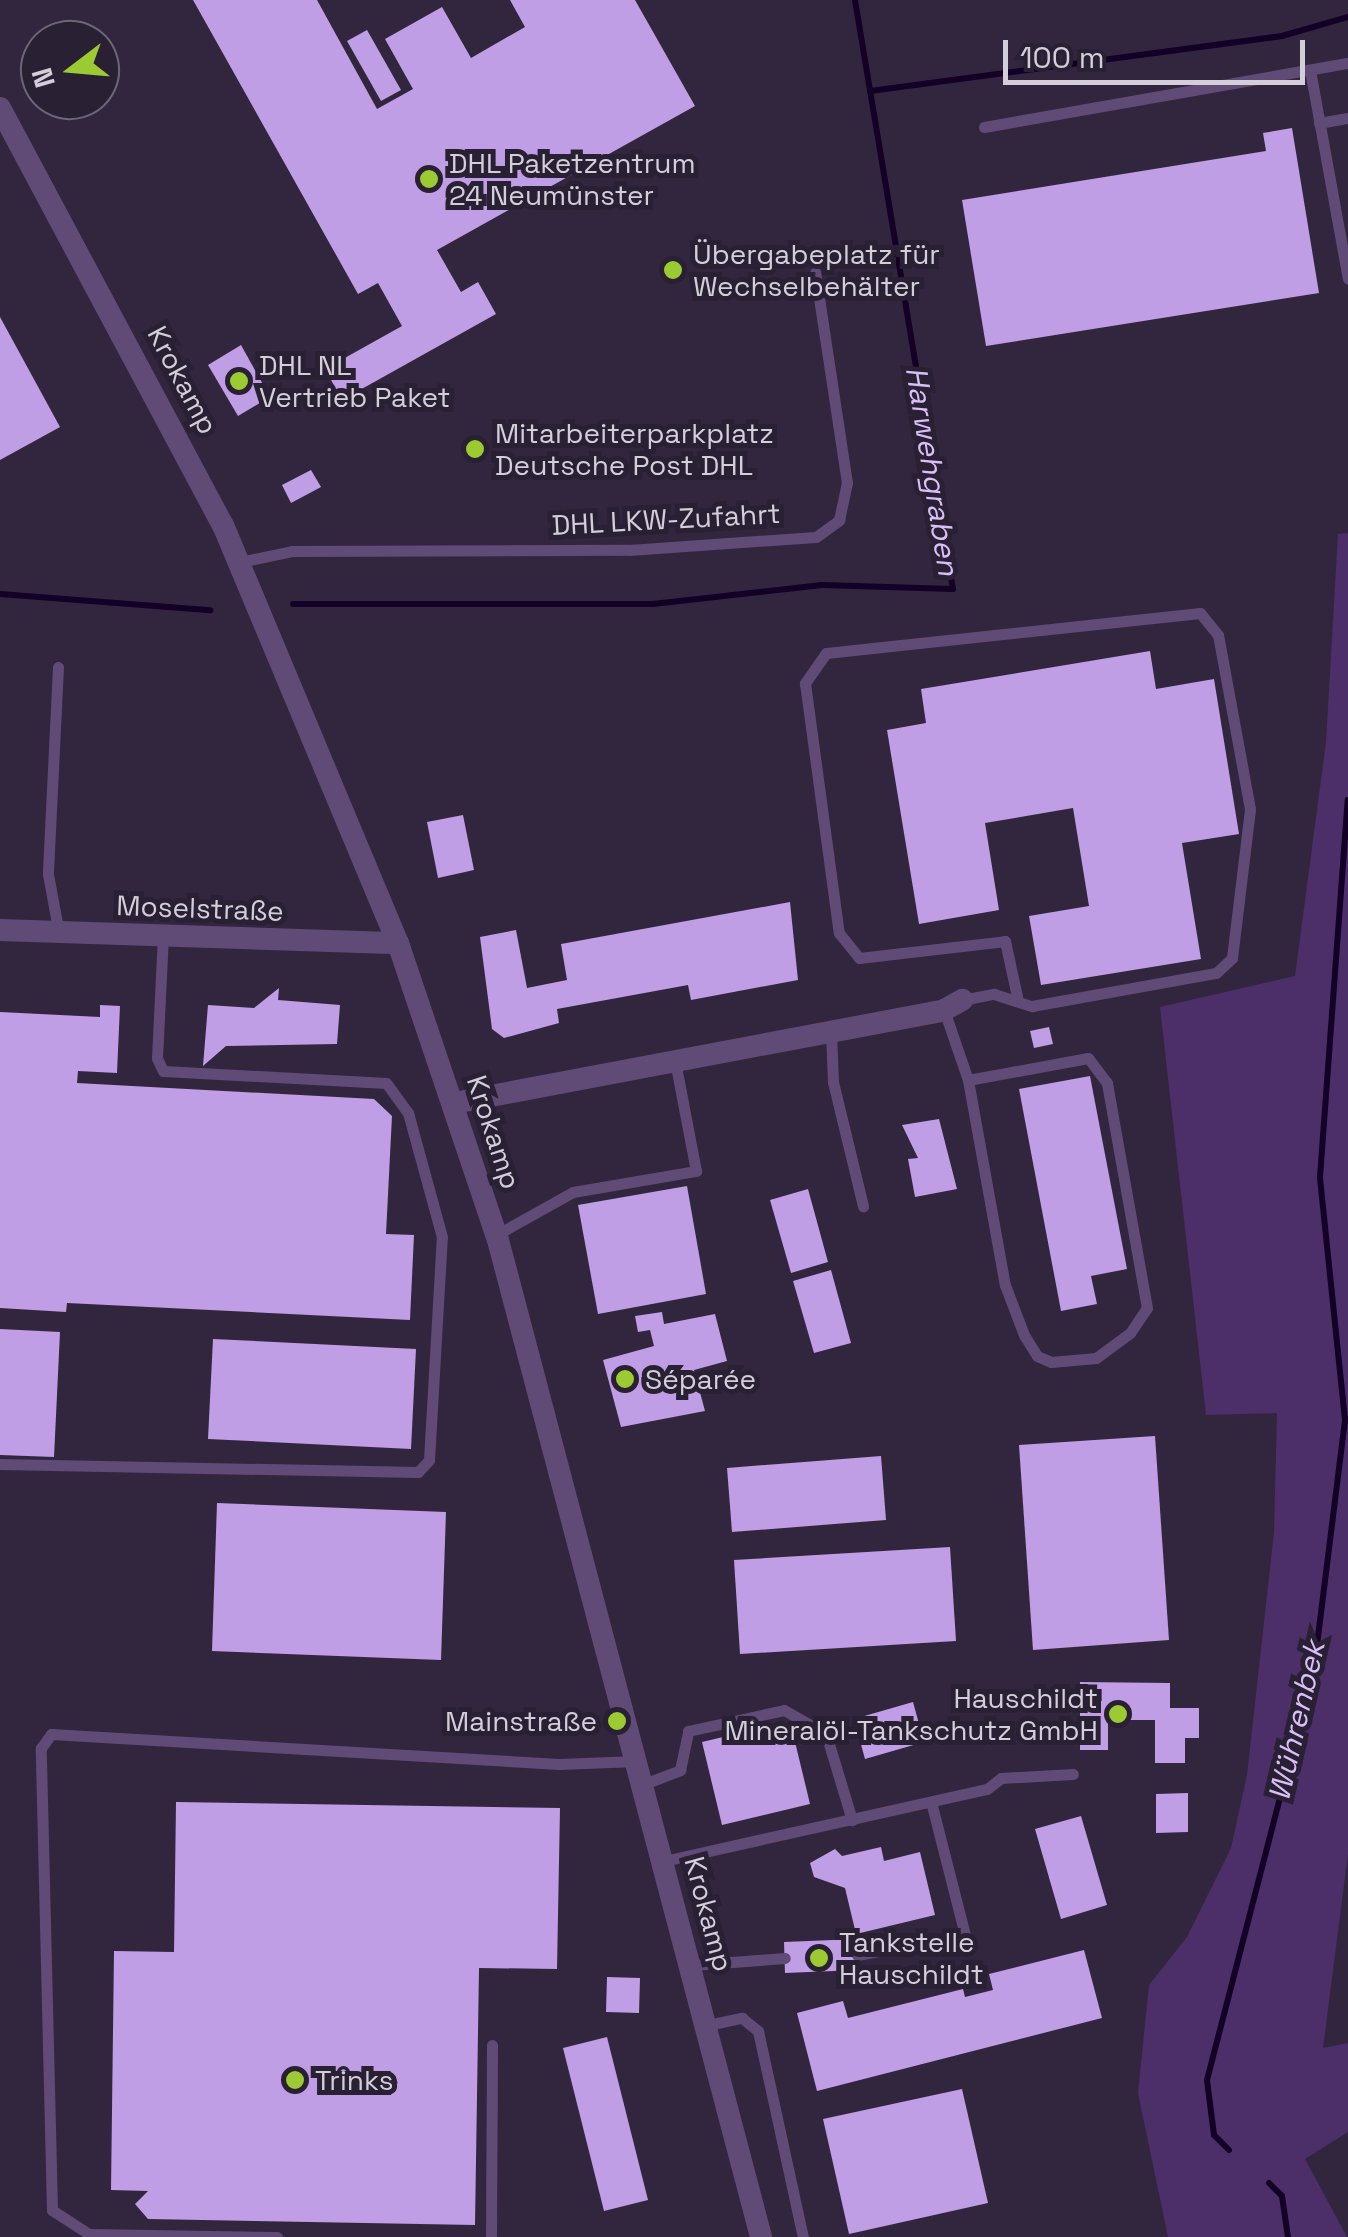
<!DOCTYPE html>
<meta charset="utf-8">
<style>
body{margin:0}
#map{position:relative;width:1348px;height:2237px;overflow:hidden;background:#292033;font-family:"Space Grotesk",sans-serif}
div>[style]{position:absolute}
.built>*{inset:0;background:#32263f}
.green>*{inset:0;background:#4c2e68}
.stream>*{height:6px;margin:-3px;padding:0 3px;transform-origin:3px;border-radius:3px;background:#140026}
.building>*{inset:0;background:#bf9ee5}
.service>*{height:11px;margin:-5.5px;padding:0 5.5px;transform-origin:5.5px;border-radius:5.5px;background:#604b77}
.minor>*{height:22px;margin:-11px;padding:0 11px;transform-origin:11px;border-radius:11px;background:#604b77}
.dots>*{width:28px;height:28px;translate:-50% -50%;box-sizing:border-box;border:5px solid #292033;border-radius:50%}
span{translate:-50% -50%;white-space:nowrap;text-align:center;line-height:1.15;-webkit-text-stroke:10px #292033;paint-order:stroke}
.poi-label{font-size:28px;color:#d4cedb}
.left{translate:0 -50%;text-align:left}
.right{translate:-100% -50%;text-align:right}
.street-label{font-size:28px;color:#d4cedb}
.water-label{font-size:30px;color:#d8bff7;font-style:italic}
.north{position:absolute;left:20px;top:20px;width:100px;height:100px;box-sizing:border-box;background:#292033;border:2px solid #6d6676;border-radius:50%;rotate:254deg;font-size:28px;font-weight:700;line-height:40px;text-align:center;color:#d4cedb}
.north::after{content:'';display:block;margin:auto;width:35px;height:45px;background:#9cca32;clip-path:polygon(50% 0,100% 100%,50% 72%,0 100%)}
.scale{position:absolute;left:1003px;top:40px;width:302px;height:45px;box-sizing:border-box;border:5px solid #d4cedb;border-top:0;padding-left:12px;font-size:30px;line-height:35px;white-space:nowrap;color:#d4cedb;-webkit-text-stroke:8px #292033;paint-order:stroke}
</style>
<div id="map">
<div class="built">
<i style="clip-path:polygon(evenodd,0 0,1348px 0,1348px 2237px,0 2237px,0 0,40px 40px,100px 40px,100px 100px,40px 100px,40px 40px)"></i>
</div>
<div class="green">
<i style="clip-path:polygon(1348px 533px,1348px 1854px,1323px 2048px,1348px 2043px,1348px 2132px,1305px 2159px,1347px 2237px,1168px 2237px,1138px 2093px,1149px 1985px,1187px 1937px,1231px 1848px,1247px 1775px,1274px 1532px,1277px 1413px,1206px 1415px,1160px 1007px,1295px 976px,1326px 742px,1338px 534px)"></i>
</div>
<div class="stream">
<i style="left:870px;top:91px;width:416px;rotate:-7.6deg"></i>
<i style="left:1282px;top:36px;width:69px;rotate:-16.1deg"></i>
<i style="left:0;top:594px;width:211px;rotate:4.4deg"></i>
<i style="left:293px;top:604px;width:360px"></i>
<i style="left:653px;top:604px;width:170px;rotate:-6.4deg"></i>
<i style="left:822px;top:585px;width:131px;rotate:1.7deg"></i>
<i style="left:953px;top:589px;width:597px;rotate:-99.45deg"></i>
<i style="left:1229px;top:2150px;width:21px;rotate:-135deg"></i>
<i style="left:1214px;top:2135px;width:55px;rotate:-97.3deg"></i>
<i style="left:1207px;top:2080px;width:433px;rotate:-75.5deg"></i>
<i style="left:1315px;top:1661px;width:243px;rotate:-82.9deg"></i>
<i style="left:1345px;top:1420px;width:244px;rotate:-95.9deg"></i>
<i style="left:1320px;top:1177px;width:378px;rotate:-85.8deg"></i>
<i style="left:1269px;top:2183px;width:18px;rotate:45deg"></i>
<i style="left:1282px;top:2196px;width:41px;rotate:81.7deg"></i>
</div>
<div class="building">
<i style="clip-path:polygon(193px 0,317px 0,377px 109px,413px 89px,385px 39px,442px 7px,471px 58px,525px 27px,510px 0,635px 0,695px 106px,437px 250px,461px 292px,478px 282px,496px 314px,342px 400px,325px 369px,402px 326px,378px 283px,358px 294px)"></i>
<i style="clip-path:polygon(367px 30px,401px 90px,381px 101px,347px 41px)"></i>
<i style="clip-path:polygon(1292px 128px,1319px 293px,986px 346px,962px 200px,1266px 151px,1263px 133px)"></i>
<i style="clip-path:polygon(0 317px,60px 427px,0 460px)"></i>
<i style="clip-path:polygon(241px 345px,270px 397px,238px 416px,208px 365px)"></i>
<i style="clip-path:polygon(311px 470px,321px 487px,291px 503px,282px 485px)"></i>
<i style="clip-path:polygon(1150px 651px,1156px 689px,1214px 679px,1239px 834px,1182px 843px,1201px 959px,1041px 985px,1029px 916px,1089px 906px,1073px 808px,985px 823px,999px 910px,919px 924px,887px 730px,926px 723px,921px 689px)"></i>
<i style="clip-path:polygon(463px 815px,474px 870px,438px 878px,427px 822px)"></i>
<i style="clip-path:polygon(790px 902px,798px 980px,691px 1000px,688px 985px,557px 1009px,559px 1023px,504px 1038px,492px 1029px,480px 937px,516px 930px,527px 988px,567px 980px,561px 944px)"></i>
<i style="clip-path:polygon(279px 988px,278px 1000px,340px 1005px,337px 1044px,226px 1046px,203px 1066px,208px 1005px,254px 1008px)"></i>
<i style="clip-path:polygon(100px 1005px,120px 1006px,117px 1073px,78px 1071px,77px 1083px,374px 1099px,392px 1116px,386px 1234px,414px 1235px,410px 1320px,67px 1303px,66px 1312px,0 1308px,0 1012px,100px 1017px)"></i>
<i style="clip-path:polygon(1049px 1027px,1053px 1044px,1034px 1048px,1030px 1031px)"></i>
<i style="clip-path:polygon(1090px 1076px,1127px 1269px,1091px 1276px,1097px 1304px,1061px 1311px,1019px 1089px)"></i>
<i style="clip-path:polygon(939px 1119px,957px 1189px,915px 1197px,908px 1159px,918px 1158px,902px 1125px)"></i>
<i style="clip-path:polygon(687px 1186px,706px 1294px,598px 1314px,578px 1205px)"></i>
<i style="clip-path:polygon(808px 1189px,828px 1262px,791px 1273px,770px 1200px)"></i>
<i style="clip-path:polygon(831px 1270px,851px 1343px,814px 1353px,793px 1281px)"></i>
<i style="clip-path:polygon(662px 1312px,664px 1324px,715px 1314px,727px 1361px,694px 1370px,705px 1411px,621px 1427px,603px 1360px,654px 1346px,650px 1330px,638px 1332px,635px 1316px)"></i>
<i style="clip-path:polygon(0 1329px,60px 1332px,54px 1457px,0 1455px)"></i>
<i style="clip-path:polygon(213px 1339px,416px 1349px,411px 1449px,208px 1439px)"></i>
<i style="clip-path:polygon(1155px 1436px,1169px 1640px,1033px 1650px,1019px 1445px)"></i>
<i style="clip-path:polygon(881px 1456px,886px 1520px,732px 1532px,727px 1468px)"></i>
<i style="clip-path:polygon(217px 1503px,446px 1512px,441px 1660px,212px 1651px)"></i>
<i style="clip-path:polygon(950px 1547px,956px 1641px,740px 1654px,734px 1560px)"></i>
<i style="clip-path:polygon(1080px 1682px,1170px 1683px,1170px 1708px,1199px 1708px,1199px 1738px,1185px 1738px,1185px 1763px,1155px 1763px,1155px 1720px,1108px 1720px,1108px 1750px,1080px 1750px)"></i>
<i style="clip-path:polygon(913px 1702px,924px 1742px,865px 1759px,854px 1719px)"></i>
<i style="clip-path:polygon(790px 1721px,810px 1804px,722px 1825px,702px 1742px)"></i>
<i style="clip-path:polygon(1188px 1793px,1188px 1832px,1156px 1833px,1156px 1794px)"></i>
<i style="clip-path:polygon(176px 1802px,560px 1808px,557px 1969px,479px 1968px,475px 2225px,148px 2219px,135px 2204px,148px 2191px,111px 2190px,114px 1951px,174px 1952px)"></i>
<i style="clip-path:polygon(1081px 1816px,1107px 1905px,1061px 1919px,1035px 1829px)"></i>
<i style="clip-path:polygon(881px 1847px,884px 1861px,920px 1852px,935px 1915px,856px 1934px,845px 1888px,814px 1877px,810px 1863px,835px 1849px,842px 1856px)"></i>
<i style="clip-path:polygon(857px 1939px,858px 1970px,785px 1973px,784px 1942px)"></i>
<i style="clip-path:polygon(1084px 1950px,1102px 2018px,817px 2091px,797px 2013px,843px 2001px,848px 2018px,963px 1989px,965px 1997px,993px 1990px,989px 1974px)"></i>
<i style="clip-path:polygon(607px 1977px,640px 1978px,639px 2013px,606px 2012px)"></i>
<i style="clip-path:polygon(607px 2037px,648px 2200px,604px 2211px,563px 2048px)"></i>
<i style="clip-path:polygon(962px 2089px,988px 2203px,849px 2234px,823px 2119px)"></i>
</div>
<div class="service">
<i style="left:1310px;top:70px;width:212px;rotate:79.7deg"></i>
<i style="left:1319px;top:123px;width:29px;rotate:-10deg"></i>
<i style="left:984px;top:127px;width:370px;rotate:-10deg"></i>
<i style="left:240px;top:562px;width:53px;rotate:-11.9deg"></i>
<i style="left:292px;top:551px;width:337px;rotate:-0.2deg"></i>
<i style="left:629px;top:550px;width:187px;rotate:-4deg"></i>
<i style="left:816px;top:537px;width:29px;rotate:-36deg"></i>
<i style="left:839px;top:520px;width:38px;rotate:-78deg"></i>
<i style="left:847px;top:483px;width:213px;rotate:-98.6deg"></i>
<i style="left:58px;top:667px;width:207px;rotate:92.8deg"></i>
<i style="left:48px;top:874px;width:61px;rotate:79.6deg"></i>
<i style="left:962px;top:1000px;width:33px;rotate:-11deg"></i>
<i style="left:994px;top:994px;width:40px;rotate:18deg"></i>
<i style="left:1032px;top:1006px;width:187px;rotate:-10.2deg"></i>
<i style="left:1216px;top:973px;width:22px;rotate:-43deg"></i>
<i style="left:1232px;top:958px;width:150px;rotate:-83.1deg"></i>
<i style="left:1250px;top:809px;width:177px;rotate:-100.4deg"></i>
<i style="left:1218px;top:635px;width:28px;rotate:-129deg"></i>
<i style="left:1200px;top:613px;width:376px;rotate:173.9deg"></i>
<i style="left:826px;top:653px;width:37px;rotate:125deg"></i>
<i style="left:805px;top:683px;width:252px;rotate:82.3deg"></i>
<i style="left:839px;top:933px;width:32px;rotate:51deg"></i>
<i style="left:859px;top:958px;width:147px;rotate:-6.6deg"></i>
<i style="left:1005px;top:941px;width:61px;rotate:77.8deg"></i>
<i style="left:944px;top:1010px;width:74px;rotate:71.1deg"></i>
<i style="left:968px;top:1080px;width:208px;rotate:79.8deg"></i>
<i style="left:1005px;top:1285px;width:53px;rotate:69.2deg"></i>
<i style="left:1024px;top:1335px;width:25px;rotate:58deg"></i>
<i style="left:1037px;top:1356px;width:15px;rotate:23deg"></i>
<i style="left:1051px;top:1362px;width:45px;rotate:-5.1deg"></i>
<i style="left:1096px;top:1358px;width:42px;rotate:-36.3deg"></i>
<i style="left:1130px;top:1333px;width:30px;rotate:-56deg"></i>
<i style="left:1147px;top:1308px;width:229px;rotate:-100.1deg"></i>
<i style="left:1107px;top:1083px;width:31px;rotate:-127deg"></i>
<i style="left:1088px;top:1058px;width:122px;rotate:169.6deg"></i>
<i style="left:831px;top:1032px;width:50px;rotate:87.7deg"></i>
<i style="left:833px;top:1082px;width:128px;rotate:76.4deg"></i>
<i style="left:496px;top:1235px;width:88px;rotate:-29.2deg"></i>
<i style="left:573px;top:1192px;width:125px;rotate:-9.7deg"></i>
<i style="left:696px;top:1171px;width:112px;rotate:-100.8deg"></i>
<i style="left:0;top:1464px;width:418px;rotate:1.1deg"></i>
<i style="left:418px;top:1472px;width:16px;rotate:-47deg"></i>
<i style="left:429px;top:1460px;width:223px;rotate:-86.7deg"></i>
<i style="left:442px;top:1237px;width:129px;rotate:-105.3deg"></i>
<i style="left:408px;top:1113px;width:37px;rotate:-126deg"></i>
<i style="left:386px;top:1083px;width:223px;rotate:-176.9deg"></i>
<i style="left:163px;top:1071px;width:14px;rotate:-115deg"></i>
<i style="left:157px;top:1058px;width:121px;rotate:-87.2deg"></i>
<i style="left:644px;top:1784px;width:39px;rotate:-21deg"></i>
<i style="left:680px;top:1770px;width:40px;rotate:-78deg"></i>
<i style="left:688px;top:1731px;width:98px;rotate:-12.3deg"></i>
<i style="left:784px;top:1710px;width:48px;rotate:29.7deg"></i>
<i style="left:826px;top:1734px;width:90px;rotate:73.2deg"></i>
<i style="left:664px;top:1861px;width:331px;rotate:-12.6deg"></i>
<i style="left:987px;top:1789px;width:18px;rotate:-38deg"></i>
<i style="left:1001px;top:1778px;width:72px;rotate:-3.2deg"></i>
<i style="left:857px;top:1955px;width:110px;rotate:-10.5deg"></i>
<i style="left:965px;top:1935px;width:137px;rotate:-104.3deg"></i>
<i style="left:692px;top:1965px;width:93px;rotate:-4.3deg"></i>
<i style="left:708px;top:2025px;width:35px;rotate:-12deg"></i>
<i style="left:742px;top:2018px;width:21px;rotate:39deg"></i>
<i style="left:758px;top:2031px;width:211px;rotate:77.7deg"></i>
<i style="left:277px;top:2237px;width:188px;rotate:-179.1deg"></i>
<i style="left:89px;top:2234px;width:44px;rotate:-147deg"></i>
<i style="left:52px;top:2210px;width:462px;rotate:-91.4deg"></i>
<i style="left:41px;top:1748px;width:17px;rotate:-54deg"></i>
<i style="left:51px;top:1734px;width:509px;rotate:3.38deg"></i>
<i style="left:559px;top:1764px;width:78px;rotate:-2.2deg"></i>
<i style="left:491px;top:2237px;width:192px;rotate:-89.7deg"></i>
</div>
<div class="minor">
<i style="left:0;top:108px;width:473px;rotate:61.9deg"></i>
<i style="left:223px;top:525px;width:453px;rotate:67.3deg"></i>
<i style="left:398px;top:943px;width:313px;rotate:71.4deg"></i>
<i style="left:498px;top:1240px;width:1031px;rotate:75.22deg"></i>
<i style="left:0;top:930px;width:398px;rotate:1.9deg"></i>
<i style="left:454px;top:1103px;width:499px;rotate:-10.7deg"></i>
<i style="left:944px;top:1010px;width:21px;rotate:-29deg"></i>
</div>
<div class="dots">
<i style="left:429px;top:179px;background:#9cca32"></i>
<i style="left:673px;top:270px;background:#9cca32"></i>
<i style="left:239px;top:381px;background:#9cca32"></i>
<i style="left:475px;top:449px;background:#9cca32"></i>
<i style="left:625px;top:1379px;background:#9cca32"></i>
<i style="left:1118px;top:1714px;background:#9cca32"></i>
<i style="left:617px;top:1721px;background:#9cca32"></i>
<i style="left:819px;top:1958px;background:#9cca32"></i>
<i style="left:295px;top:2080px;background:#9cca32"></i>
</div>
<div class="poi-label">
<span class="left" style="left:449px;top:179px">DHL Paketzentrum<br>24 Neumünster</span>
<span class="left" style="left:693px;top:270px">Übergabeplatz für<br>Wechselbehälter</span>
<span class="left" style="left:259px;top:381px">DHL NL<br>Vertrieb Paket</span>
<span class="left" style="left:495px;top:449px">Mitarbeiterparkplatz<br>Deutsche Post DHL</span>
<span class="left" style="left:645px;top:1379px">Séparée</span>
<span class="right" style="left:1098px;top:1714px">Hauschildt<br>Mineralöl-Tankschutz GmbH</span>
<span class="right" style="left:597px;top:1721px">Mainstraße</span>
<span class="left" style="left:839px;top:1958px">Tankstelle<br>Hauschildt</span>
<span class="left" style="left:315px;top:2080px">Trinks</span>
</div>
<div class="street-label">
<span style="left:183px;top:380px;rotate:62deg">Krokamp</span>
<span style="left:666px;top:519px;rotate:-3deg">DHL LKW-Zufahrt</span>
<span style="left:200px;top:908px;rotate:2deg">Moselstraße</span>
<span style="left:494px;top:1132px;rotate:72deg">Krokamp</span>
<span style="left:709px;top:1914px;rotate:75deg">Krokamp</span>
</div>
<div class="water-label">
<span style="left:932px;top:471px;rotate:81deg">Harwehgraben</span>
<span style="left:1297px;top:1721px;rotate:-77deg">Wührenbek</span>
</div>
<div class="north">N</div>
<div class="scale">100 m</div>
</div>
